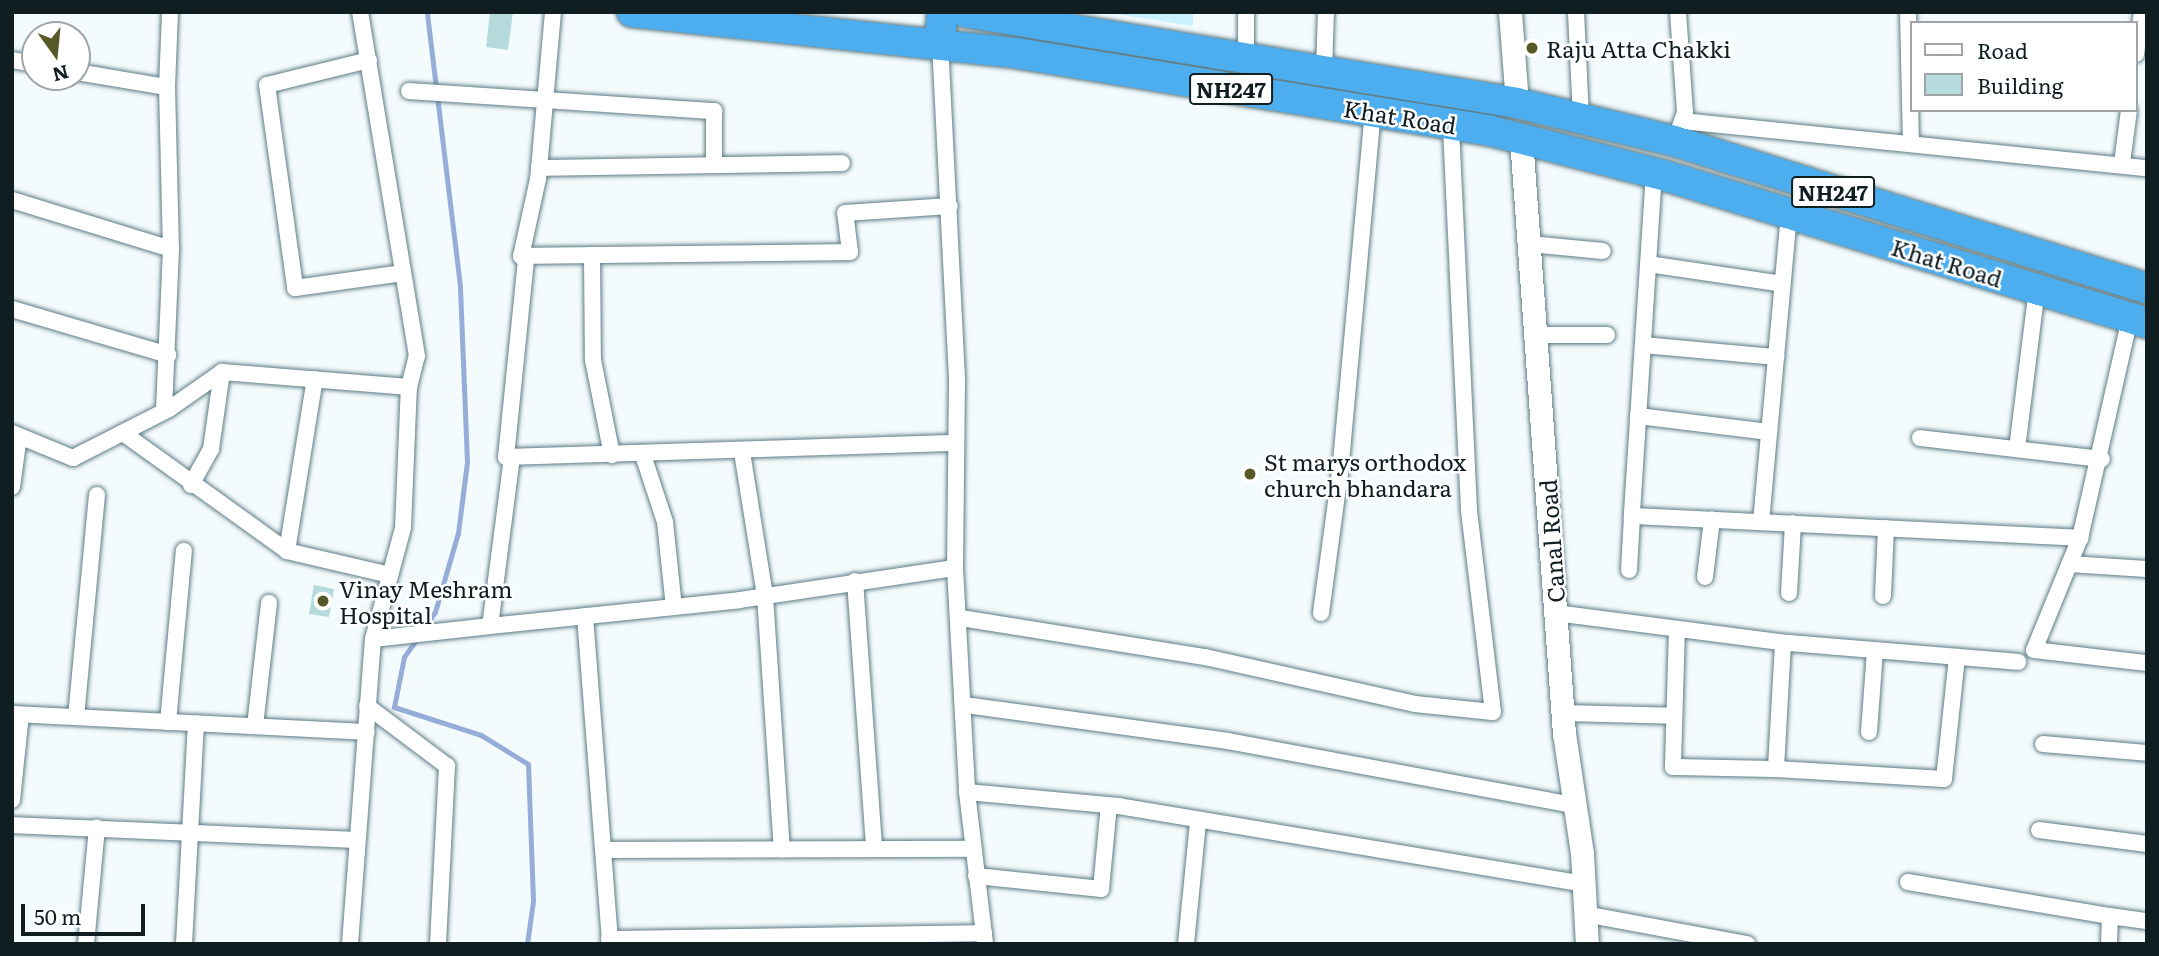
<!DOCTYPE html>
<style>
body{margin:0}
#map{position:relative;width:2159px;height:956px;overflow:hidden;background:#f4fbfd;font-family:Literata,serif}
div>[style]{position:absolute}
.green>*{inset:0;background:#c9f1fe}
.stream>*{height:5px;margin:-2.5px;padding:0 2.5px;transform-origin:2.5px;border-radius:2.5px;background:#96add9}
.building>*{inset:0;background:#b5dbdc}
.roads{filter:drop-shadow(0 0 2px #5d7c86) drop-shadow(0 0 2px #5d7c86)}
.street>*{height:16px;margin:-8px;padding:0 8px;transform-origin:8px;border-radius:8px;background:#fff}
.secondary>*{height:23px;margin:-11.5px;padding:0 11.5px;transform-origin:11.5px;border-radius:11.5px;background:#fff}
.highway>*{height:30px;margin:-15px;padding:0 15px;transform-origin:15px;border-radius:15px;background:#4caeef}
.dots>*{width:19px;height:19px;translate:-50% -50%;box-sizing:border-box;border:4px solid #fff;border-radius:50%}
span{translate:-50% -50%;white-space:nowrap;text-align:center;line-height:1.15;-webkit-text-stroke:5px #fff;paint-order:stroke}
.shield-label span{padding:2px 5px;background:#fff;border:2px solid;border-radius:5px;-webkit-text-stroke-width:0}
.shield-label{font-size:21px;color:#101d21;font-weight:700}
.poi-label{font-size:23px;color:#101d21}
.left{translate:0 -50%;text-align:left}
.street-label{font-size:23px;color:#101d21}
.frame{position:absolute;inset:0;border:14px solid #101d21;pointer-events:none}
.legend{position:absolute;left:1910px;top:21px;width:228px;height:91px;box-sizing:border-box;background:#fff;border:2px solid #9fa5a6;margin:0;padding:9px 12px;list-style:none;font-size:21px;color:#101d21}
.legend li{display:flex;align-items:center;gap:14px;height:35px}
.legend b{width:35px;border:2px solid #9fa5a6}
.north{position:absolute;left:21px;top:21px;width:70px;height:70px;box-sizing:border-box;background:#fff;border:2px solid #9fa5a6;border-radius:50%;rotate:165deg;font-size:19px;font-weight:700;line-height:28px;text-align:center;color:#101d21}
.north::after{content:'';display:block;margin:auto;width:24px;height:32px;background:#575a28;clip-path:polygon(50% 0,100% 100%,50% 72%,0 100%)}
.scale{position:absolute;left:21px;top:904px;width:124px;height:32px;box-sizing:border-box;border:4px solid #101d21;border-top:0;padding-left:9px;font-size:21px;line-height:24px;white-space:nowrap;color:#101d21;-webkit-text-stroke:5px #fff;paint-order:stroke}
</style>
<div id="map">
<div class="green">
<i style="clip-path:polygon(1103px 12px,1193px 12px,1193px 26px)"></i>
</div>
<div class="stream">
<i style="left:423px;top:629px;width:21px;rotate:-55deg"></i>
<i style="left:435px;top:612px;width:82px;rotate:-73.8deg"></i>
<i style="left:458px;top:533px;width:72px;rotate:-82.8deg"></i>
<i style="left:467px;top:462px;width:176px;rotate:-92.3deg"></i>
<i style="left:460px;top:286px;width:276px;rotate:-96.9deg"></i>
<i style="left:418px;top:637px;width:24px;rotate:125deg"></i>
<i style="left:404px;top:657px;width:51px;rotate:101.3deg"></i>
<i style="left:394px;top:707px;width:91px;rotate:17.8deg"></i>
<i style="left:481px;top:735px;width:55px;rotate:31.7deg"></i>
<i style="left:528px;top:764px;width:137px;rotate:87.9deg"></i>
<i style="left:533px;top:901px;width:43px;rotate:97.9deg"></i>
</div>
<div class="building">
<i style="clip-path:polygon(490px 12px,513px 12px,508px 50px,486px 47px)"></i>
<i style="clip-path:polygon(314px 585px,334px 589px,329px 617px,309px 614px)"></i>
</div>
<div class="roads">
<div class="street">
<i style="left:553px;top:12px;width:168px;rotate:95.1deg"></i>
<i style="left:538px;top:179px;width:79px;rotate:102.4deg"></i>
<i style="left:521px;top:256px;width:329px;rotate:-0.7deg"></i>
<i style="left:850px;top:252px;width:39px;rotate:-97deg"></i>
<i style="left:845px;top:213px;width:105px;rotate:-3.8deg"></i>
<i style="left:1576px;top:12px;width:107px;rotate:87.3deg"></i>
<i style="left:1678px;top:12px;width:100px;rotate:86deg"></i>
<i style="left:1685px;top:112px;width:18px;rotate:109deg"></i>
<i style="left:1908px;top:12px;width:130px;rotate:88.7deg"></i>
<i style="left:940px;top:43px;width:336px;rotate:87.1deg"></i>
<i style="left:957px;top:379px;width:189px;rotate:90.6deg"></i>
<i style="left:955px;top:568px;width:224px;rotate:86.9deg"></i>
<i style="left:967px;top:792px;width:153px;rotate:83.2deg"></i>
<i style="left:2136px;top:54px;width:42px;rotate:-81.9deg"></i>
<i style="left:1246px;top:56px;width:44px;rotate:-90deg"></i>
<i style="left:12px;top:60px;width:23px;rotate:10deg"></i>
<i style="left:369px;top:60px;width:105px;rotate:166.2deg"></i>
<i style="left:267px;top:85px;width:205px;rotate:82.1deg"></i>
<i style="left:295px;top:288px;width:109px;rotate:-7.9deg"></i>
<i style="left:1324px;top:71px;width:59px;rotate:-88.1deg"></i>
<i style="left:77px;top:72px;width:91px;rotate:9.5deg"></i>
<i style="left:167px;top:87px;width:162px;rotate:88.6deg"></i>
<i style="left:171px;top:249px;width:162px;rotate:92.5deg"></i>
<i style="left:167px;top:87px;width:75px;rotate:-87.7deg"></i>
<i style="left:409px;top:91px;width:306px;rotate:3.8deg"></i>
<i style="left:714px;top:111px;width:54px;rotate:90deg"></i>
<i style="left:1682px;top:121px;width:467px;rotate:5.8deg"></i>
<i style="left:2122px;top:163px;width:53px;rotate:-82.5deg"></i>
<i style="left:539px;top:168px;width:303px;rotate:-0.9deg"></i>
<i style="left:1654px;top:172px;width:345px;rotate:93.7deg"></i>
<i style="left:1632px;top:516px;width:449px;rotate:2.8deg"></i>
<i style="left:12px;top:200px;width:166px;rotate:17.1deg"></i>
<i style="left:1530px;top:244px;width:73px;rotate:5.5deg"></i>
<i style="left:592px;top:255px;width:105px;rotate:89.5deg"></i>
<i style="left:593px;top:360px;width:97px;rotate:78.7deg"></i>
<i style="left:521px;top:256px;width:6px;rotate:39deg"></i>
<i style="left:526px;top:260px;width:198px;rotate:95.8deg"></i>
<i style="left:506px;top:457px;width:445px;rotate:-1.8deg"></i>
<i style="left:1648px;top:264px;width:136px;rotate:8.4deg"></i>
<i style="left:12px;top:309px;width:163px;rotate:16.4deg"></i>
<i style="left:2130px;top:318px;width:226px;rotate:102.8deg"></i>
<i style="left:2080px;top:538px;width:121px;rotate:112.3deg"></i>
<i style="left:2034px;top:650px;width:114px;rotate:6.6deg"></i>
<i style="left:1537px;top:335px;width:70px"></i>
<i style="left:1643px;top:345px;width:134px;rotate:5.2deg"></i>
<i style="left:1638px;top:416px;width:132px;rotate:7deg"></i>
<i style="left:12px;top:433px;width:66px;rotate:22.3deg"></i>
<i style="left:73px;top:458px;width:108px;rotate:-27deg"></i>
<i style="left:169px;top:409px;width:65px;rotate:-34.9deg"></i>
<i style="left:222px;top:372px;width:188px;rotate:4.6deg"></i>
<i style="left:409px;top:387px;width:32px;rotate:-76deg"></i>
<i style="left:417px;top:356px;width:349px;rotate:-99.4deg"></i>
<i style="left:123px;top:433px;width:202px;rotate:35.7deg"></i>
<i style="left:287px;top:551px;width:106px;rotate:13.1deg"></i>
<i style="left:1920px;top:438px;width:183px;rotate:6.6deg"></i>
<i style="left:2017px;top:449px;width:161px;rotate:-82.9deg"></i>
<i style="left:742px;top:452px;width:146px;rotate:80.9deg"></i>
<i style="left:765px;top:596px;width:254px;rotate:86.2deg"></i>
<i style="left:643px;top:455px;width:71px;rotate:71.8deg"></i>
<i style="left:665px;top:522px;width:85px;rotate:84deg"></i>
<i style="left:512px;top:457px;width:170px;rotate:97.4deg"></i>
<i style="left:490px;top:626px;width:251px;rotate:-5.9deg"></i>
<i style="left:740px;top:600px;width:217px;rotate:-8.5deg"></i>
<i style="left:191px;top:485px;width:41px;rotate:-60.9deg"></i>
<i style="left:211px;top:449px;width:78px;rotate:-81.9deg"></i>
<i style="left:12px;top:487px;width:51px;rotate:-82.2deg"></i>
<i style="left:1761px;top:522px;width:310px;rotate:-84.8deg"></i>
<i style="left:287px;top:551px;width:174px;rotate:-80.8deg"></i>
<i style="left:2069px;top:564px;width:78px;rotate:3.7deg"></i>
<i style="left:1629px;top:570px;width:54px;rotate:-86.8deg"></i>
<i style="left:1705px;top:577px;width:58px;rotate:-83.1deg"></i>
<i style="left:855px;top:581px;width:268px;rotate:85.9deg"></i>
<i style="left:1789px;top:593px;width:70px;rotate:-86.7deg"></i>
<i style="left:1883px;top:596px;width:68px;rotate:-87.5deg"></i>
<i style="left:1321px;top:613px;width:141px;rotate:-82.3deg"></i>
<i style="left:1340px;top:473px;width:363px;rotate:-84.8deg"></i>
<i style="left:1556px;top:613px;width:234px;rotate:7.4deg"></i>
<i style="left:1788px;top:643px;width:231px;rotate:4.7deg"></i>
<i style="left:585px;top:616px;width:329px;rotate:85.6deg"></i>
<i style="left:961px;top:618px;width:247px;rotate:9.1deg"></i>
<i style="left:1205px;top:657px;width:215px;rotate:12.6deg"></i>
<i style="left:1415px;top:704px;width:78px;rotate:5.9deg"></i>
<i style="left:1493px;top:712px;width:203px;rotate:-96.8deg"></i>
<i style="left:1469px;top:510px;width:385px;rotate:-92.7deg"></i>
<i style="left:1677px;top:629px;width:138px;rotate:91.7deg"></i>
<i style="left:1673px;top:767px;width:103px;rotate:1.1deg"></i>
<i style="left:373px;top:639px;width:118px;rotate:-6.3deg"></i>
<i style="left:1783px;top:643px;width:126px;rotate:93.2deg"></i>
<i style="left:1776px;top:769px;width:168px;rotate:3.4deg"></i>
<i style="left:1944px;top:779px;width:123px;rotate:-83.9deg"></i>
<i style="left:965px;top:705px;width:265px;rotate:7.8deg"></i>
<i style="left:1228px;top:741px;width:353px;rotate:10.5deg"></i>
<i style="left:367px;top:706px;width:100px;rotate:36.9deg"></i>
<i style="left:447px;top:766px;width:178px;rotate:92.9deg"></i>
<i style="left:1563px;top:713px;width:111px;rotate:1.5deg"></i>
<i style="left:12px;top:714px;width:355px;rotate:2.9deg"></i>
<i style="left:76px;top:717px;width:223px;rotate:-84.6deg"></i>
<i style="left:168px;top:722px;width:172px;rotate:-84.7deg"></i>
<i style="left:255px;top:726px;width:124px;rotate:-83.5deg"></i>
<i style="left:1869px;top:732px;width:82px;rotate:-85.8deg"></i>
<i style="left:2043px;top:744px;width:104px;rotate:4.9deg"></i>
<i style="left:967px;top:792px;width:152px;rotate:5.3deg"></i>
<i style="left:1118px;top:806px;width:472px;rotate:9.5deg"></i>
<i style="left:12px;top:800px;width:85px;rotate:-84deg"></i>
<i style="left:12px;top:825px;width:343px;rotate:2.5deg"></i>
<i style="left:2039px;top:830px;width:109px;rotate:7.4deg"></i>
<i style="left:605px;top:850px;width:368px;rotate:-0.2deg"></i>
<i style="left:976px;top:876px;width:126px;rotate:5.9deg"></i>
<i style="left:1101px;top:889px;width:84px;rotate:-84.6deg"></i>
<i style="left:1908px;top:882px;width:205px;rotate:9.6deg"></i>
<i style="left:1585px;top:914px;width:165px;rotate:10.5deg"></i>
<i style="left:609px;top:939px;width:375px;rotate:-0.9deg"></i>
<i style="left:86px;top:944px;width:117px;rotate:-84.6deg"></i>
<i style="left:184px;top:944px;width:221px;rotate:-86.9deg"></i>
<i style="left:350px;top:944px;width:306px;rotate:-85.7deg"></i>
<i style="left:373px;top:639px;width:115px;rotate:-74.9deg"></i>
<i style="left:403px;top:528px;width:141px;rotate:-87.6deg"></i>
<i style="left:1186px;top:944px;width:124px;rotate:-84.4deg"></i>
<i style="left:2109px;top:944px;width:28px;rotate:-88deg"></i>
<i style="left:2110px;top:916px;width:37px;rotate:8deg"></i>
</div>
<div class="secondary">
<i style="left:1510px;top:12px;width:91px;rotate:85.6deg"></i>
<i style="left:1521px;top:138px;width:597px;rotate:85.87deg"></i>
<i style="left:1564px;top:733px;width:121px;rotate:81.5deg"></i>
<i style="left:1582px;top:853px;width:91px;rotate:86.9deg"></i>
</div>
<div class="highway">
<i style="left:632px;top:12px;width:386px;rotate:6.1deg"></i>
<i style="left:1016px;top:53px;width:481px;rotate:9.3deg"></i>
<i style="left:1491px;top:131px;width:181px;rotate:14.4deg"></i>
<i style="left:1666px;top:176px;width:503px;rotate:16.99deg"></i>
<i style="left:965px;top:12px;width:559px;rotate:9.36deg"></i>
<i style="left:1517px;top:103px;width:162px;rotate:13.6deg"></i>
<i style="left:1674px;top:141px;width:495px;rotate:17.3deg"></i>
<i style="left:940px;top:43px;width:31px;rotate:-86deg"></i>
</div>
</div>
<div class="dots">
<i style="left:1532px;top:48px;background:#575a28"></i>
<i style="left:1250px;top:474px;background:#575a28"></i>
<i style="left:323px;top:601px;background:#575a28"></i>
</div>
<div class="shield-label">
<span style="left:1231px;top:89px">NH247</span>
<span style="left:1833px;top:192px">NH247</span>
</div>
<div class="poi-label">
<span class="left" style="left:1546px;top:48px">Raju Atta Chakki</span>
<span class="left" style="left:1264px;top:474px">St marys orthodox<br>church bhandara</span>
<span class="left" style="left:339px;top:601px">Vinay Meshram<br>Hospital</span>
</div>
<div class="street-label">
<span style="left:1400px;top:116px;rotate:9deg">Khat Road</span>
<span style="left:1947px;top:262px;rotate:17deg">Khat Road</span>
<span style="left:1551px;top:541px;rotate:-94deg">Canal Road</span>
</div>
<div class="frame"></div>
<ul class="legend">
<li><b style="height:9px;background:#fff"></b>Road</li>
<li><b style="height:19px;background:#b5dbdc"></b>Building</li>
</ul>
<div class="north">N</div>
<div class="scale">50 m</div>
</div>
